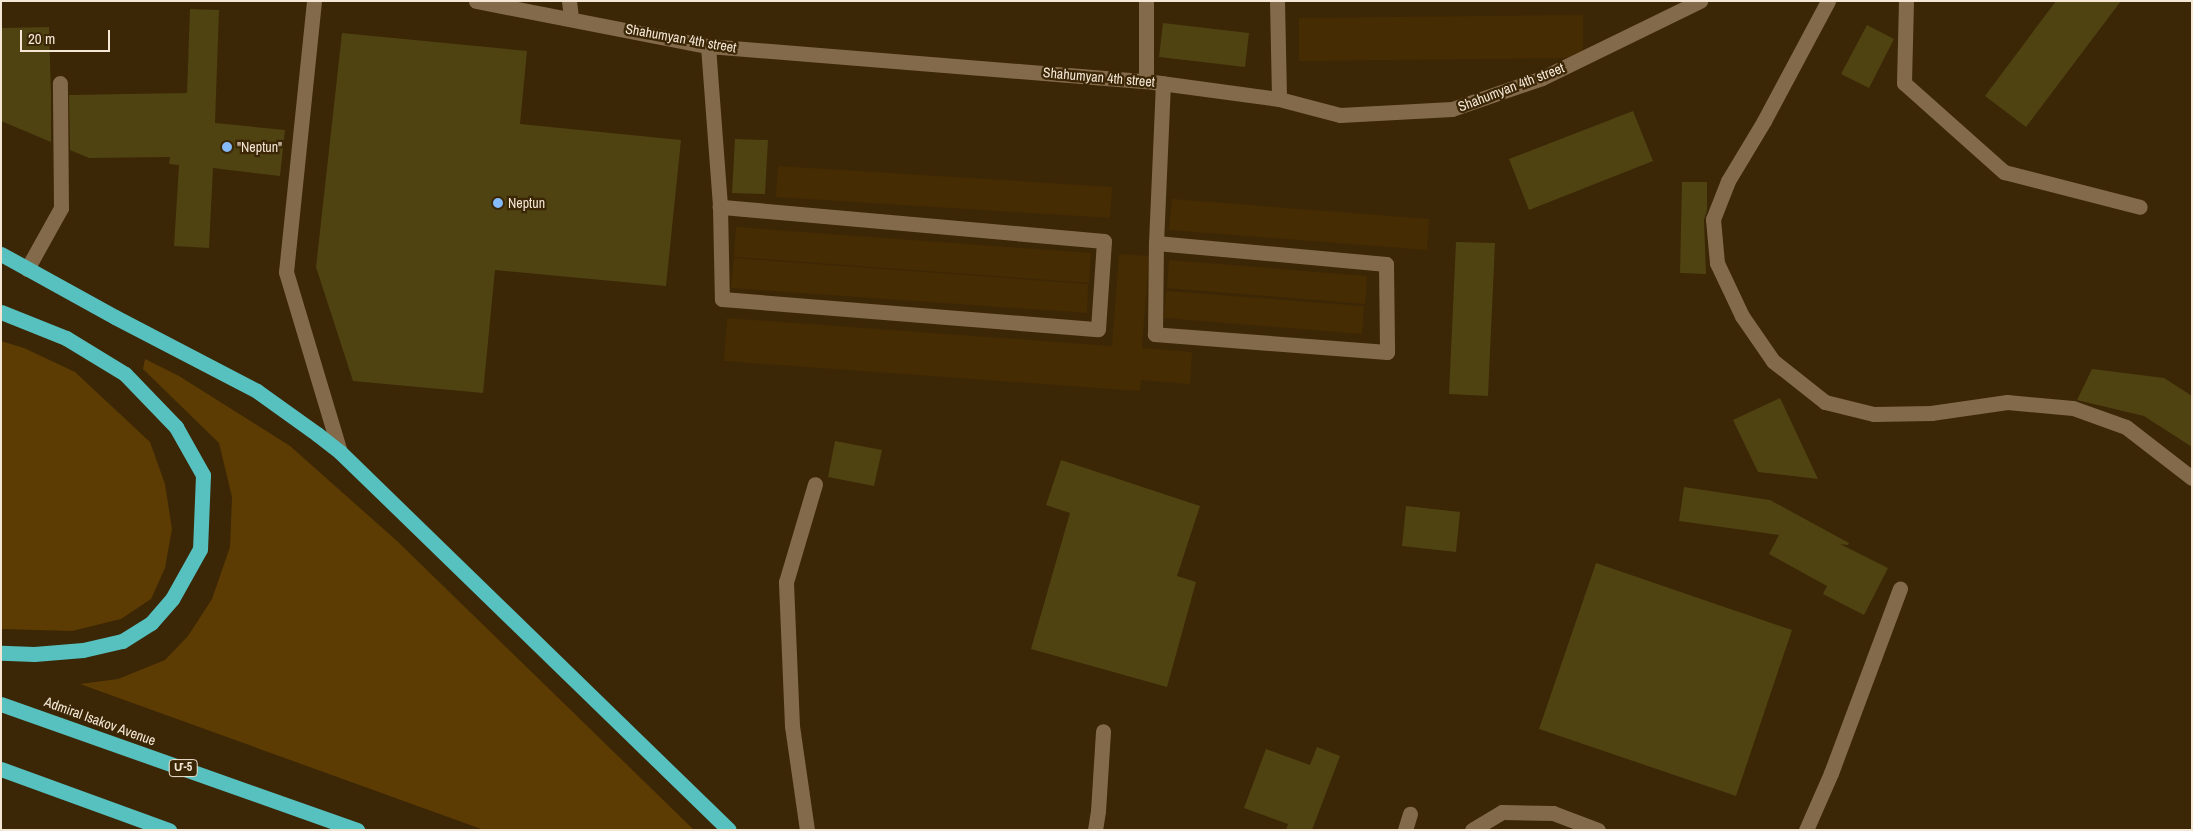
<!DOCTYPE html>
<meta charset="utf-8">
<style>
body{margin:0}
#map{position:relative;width:2193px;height:831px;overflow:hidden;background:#3b2606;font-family:"Archivo Narrow","Noto Sans Armenian",sans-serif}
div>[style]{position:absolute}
.built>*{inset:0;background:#462c03}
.green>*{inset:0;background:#5d3c04}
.building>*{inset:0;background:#504312}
.minor>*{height:15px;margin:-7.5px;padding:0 7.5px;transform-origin:7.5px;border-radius:7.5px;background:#836a4a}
.highway>*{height:15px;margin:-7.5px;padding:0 7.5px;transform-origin:7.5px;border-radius:7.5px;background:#56c1bf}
.dots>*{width:14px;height:14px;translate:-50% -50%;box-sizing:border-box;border:2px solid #3b2606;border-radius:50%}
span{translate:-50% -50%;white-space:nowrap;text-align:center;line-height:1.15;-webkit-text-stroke:4.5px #3b2606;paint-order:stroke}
.shield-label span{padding:1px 4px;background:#3b2606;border:1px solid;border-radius:4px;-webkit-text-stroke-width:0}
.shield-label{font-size:12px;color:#f5e7d6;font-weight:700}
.street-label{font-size:14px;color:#f5e7d6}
.poi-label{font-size:14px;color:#f5e7d6}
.left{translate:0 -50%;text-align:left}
.frame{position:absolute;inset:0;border:2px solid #f5e7d6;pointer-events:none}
.scale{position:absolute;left:20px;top:30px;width:90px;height:22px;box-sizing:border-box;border:2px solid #f5e7d6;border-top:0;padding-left:6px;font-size:15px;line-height:18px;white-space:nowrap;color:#f5e7d6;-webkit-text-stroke:4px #3b2606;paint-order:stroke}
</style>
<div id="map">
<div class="built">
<i style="clip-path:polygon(1583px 15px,1583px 58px,1299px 61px,1299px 18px)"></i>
<i style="clip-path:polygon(778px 166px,1112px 187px,1110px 218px,776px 197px)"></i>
<i style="clip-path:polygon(1172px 199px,1429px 219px,1427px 250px,1169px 230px)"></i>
<i style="clip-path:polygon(736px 227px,1091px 253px,1089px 283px,734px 257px)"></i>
<i style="clip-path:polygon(1119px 254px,1149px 256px,1142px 348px,1192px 352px,1190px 384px,1141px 380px,1140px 391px,724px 361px,727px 318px,1112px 346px)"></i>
<i style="clip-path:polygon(734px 258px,1088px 284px,1087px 313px,731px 288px)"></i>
<i style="clip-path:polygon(1169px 260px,1367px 276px,1365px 304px,1167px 288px)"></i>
<i style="clip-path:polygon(1166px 291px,1364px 306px,1362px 334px,1164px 318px)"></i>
</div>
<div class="green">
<i style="clip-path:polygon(1px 341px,24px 348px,75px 372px,150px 442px,165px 484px,172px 529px,165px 568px,151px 599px,121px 619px,72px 631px,1px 629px)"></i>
<i style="clip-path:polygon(145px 359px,179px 376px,290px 446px,397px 541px,694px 830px,484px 830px,80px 684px,118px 679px,165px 660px,188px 636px,212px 599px,230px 547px,232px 497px,219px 443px,143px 369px)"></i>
</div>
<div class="building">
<i style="clip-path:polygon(2056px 1px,2121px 1px,2026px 127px,1985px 96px)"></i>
<i style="clip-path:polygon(190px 9px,219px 10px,215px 123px,285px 130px,280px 176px,213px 168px,209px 248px,174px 246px,179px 165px,169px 164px,170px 157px,89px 158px,70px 150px,69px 95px,187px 93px)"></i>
<i style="clip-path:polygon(1163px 23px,1249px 33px,1245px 67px,1159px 57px)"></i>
<i style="clip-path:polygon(1867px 25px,1894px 39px,1869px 88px,1841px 74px)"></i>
<i style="clip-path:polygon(49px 27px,51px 95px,51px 142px,1px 121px,1px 28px)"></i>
<i style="clip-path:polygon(342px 33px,527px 51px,520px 124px,681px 140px,666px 286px,495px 270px,483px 393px,353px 381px,316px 267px)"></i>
<i style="clip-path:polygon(1633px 111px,1653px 161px,1529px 210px,1509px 159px)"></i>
<i style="clip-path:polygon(735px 139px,768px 140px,765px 194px,732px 193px)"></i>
<i style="clip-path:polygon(1682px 182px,1707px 182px,1707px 210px,1704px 220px,1706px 274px,1680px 273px)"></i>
<i style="clip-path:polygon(1456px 242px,1495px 243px,1488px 396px,1449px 394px)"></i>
<i style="clip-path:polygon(2092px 369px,2164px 378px,2192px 396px,2192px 447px,2144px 416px,2077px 400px)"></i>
<i style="clip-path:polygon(1780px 398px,1818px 479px,1758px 472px,1733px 420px)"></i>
<i style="clip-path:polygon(835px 441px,882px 450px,874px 486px,828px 477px)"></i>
<i style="clip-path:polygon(1061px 460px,1200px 506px,1177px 576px,1196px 582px,1167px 687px,1031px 649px,1070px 513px,1046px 505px)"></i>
<i style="clip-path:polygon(1684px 487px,1770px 500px,1849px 543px,1848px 545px,1840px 544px,1888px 568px,1864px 615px,1823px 594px,1827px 586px,1769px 554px,1779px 535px,1679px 521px)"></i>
<i style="clip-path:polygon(1406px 506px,1460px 512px,1456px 552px,1402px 546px)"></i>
<i style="clip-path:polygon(1596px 563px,1792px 630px,1736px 796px,1539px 729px)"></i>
<i style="clip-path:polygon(1317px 747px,1340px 756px,1312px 830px,1286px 830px,1288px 824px,1244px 808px,1266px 749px,1310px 765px)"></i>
</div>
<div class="minor">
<i style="left:314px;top:1px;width:272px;rotate:95.9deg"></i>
<i style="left:286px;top:272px;width:188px;rotate:73.3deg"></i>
<i style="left:476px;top:1px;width:236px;rotate:11deg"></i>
<i style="left:708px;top:46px;width:439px;rotate:4.6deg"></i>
<i style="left:1146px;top:81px;width:134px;rotate:7.7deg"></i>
<i style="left:1279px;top:99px;width:63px;rotate:14.7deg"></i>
<i style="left:1340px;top:115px;width:112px;rotate:-3.1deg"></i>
<i style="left:1452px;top:109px;width:95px;rotate:-19deg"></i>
<i style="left:1542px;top:78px;width:176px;rotate:-26deg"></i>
<i style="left:569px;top:1px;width:17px;rotate:83deg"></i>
<i style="left:1277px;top:1px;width:98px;rotate:88.8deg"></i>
<i style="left:1828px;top:1px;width:136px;rotate:118.1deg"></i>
<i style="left:1764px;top:121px;width:70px;rotate:121deg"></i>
<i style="left:1728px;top:181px;width:41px;rotate:111.5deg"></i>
<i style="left:1713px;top:219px;width:44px;rotate:84.8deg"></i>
<i style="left:1717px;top:263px;width:59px;rotate:64.7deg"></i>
<i style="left:1742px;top:316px;width:55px;rotate:55.4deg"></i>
<i style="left:1773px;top:361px;width:66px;rotate:38.3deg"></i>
<i style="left:1825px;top:402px;width:50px;rotate:13.8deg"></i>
<i style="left:1874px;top:414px;width:57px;rotate:-1deg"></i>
<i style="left:1931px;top:413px;width:77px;rotate:-8.2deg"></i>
<i style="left:2007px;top:402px;width:66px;rotate:5.2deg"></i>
<i style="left:2073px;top:408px;width:56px;rotate:19.7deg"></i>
<i style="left:2126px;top:427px;width:83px;rotate:37.7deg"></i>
<i style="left:1906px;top:1px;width:82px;rotate:91.4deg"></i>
<i style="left:1904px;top:83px;width:134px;rotate:41.7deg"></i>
<i style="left:2004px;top:172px;width:140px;rotate:14.4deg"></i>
<i style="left:708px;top:46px;width:161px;rotate:85.7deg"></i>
<i style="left:720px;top:207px;width:92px;rotate:88.8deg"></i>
<i style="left:722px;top:299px;width:377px;rotate:4.6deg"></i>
<i style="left:1098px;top:329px;width:88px;rotate:-86.1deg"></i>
<i style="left:1104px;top:241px;width:386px;rotate:-174.9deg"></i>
<i style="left:1146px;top:81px;width:80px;rotate:-90deg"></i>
<i style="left:1156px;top:243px;width:231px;rotate:5.2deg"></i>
<i style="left:1386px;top:264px;width:88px;rotate:89.3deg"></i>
<i style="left:1387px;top:352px;width:233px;rotate:-175.6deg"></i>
<i style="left:1155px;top:334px;width:91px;rotate:-89.4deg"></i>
<i style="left:1156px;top:243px;width:160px;rotate:-87.5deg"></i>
<i style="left:27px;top:269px;width:70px;rotate:-60.9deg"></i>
<i style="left:61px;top:208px;width:125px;rotate:-90.5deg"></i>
<i style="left:807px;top:830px;width:105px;rotate:-98.2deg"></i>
<i style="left:792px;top:726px;width:144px;rotate:-92.4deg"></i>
<i style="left:786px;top:582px;width:102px;rotate:-73.5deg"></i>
<i style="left:1095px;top:830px;width:19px;rotate:-81deg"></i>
<i style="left:1098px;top:811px;width:80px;rotate:-86.4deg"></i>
<i style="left:1405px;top:830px;width:17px;rotate:-73deg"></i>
<i style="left:1472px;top:830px;width:35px;rotate:-31deg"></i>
<i style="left:1502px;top:812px;width:51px;rotate:1.1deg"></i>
<i style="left:1553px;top:813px;width:48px;rotate:20.7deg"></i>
<i style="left:1806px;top:830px;width:62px;rotate:-66.3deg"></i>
<i style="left:1831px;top:773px;width:197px;rotate:-69.5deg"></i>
</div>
<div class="highway">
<i style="left:1px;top:254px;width:130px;rotate:28.9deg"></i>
<i style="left:115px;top:317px;width:160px;rotate:27.5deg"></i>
<i style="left:257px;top:391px;width:74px;rotate:35.6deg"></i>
<i style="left:317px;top:434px;width:29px;rotate:38deg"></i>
<i style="left:340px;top:452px;width:542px;rotate:44.18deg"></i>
<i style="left:1px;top:312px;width:70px;rotate:21.8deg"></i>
<i style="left:66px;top:338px;width:69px;rotate:31.4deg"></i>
<i style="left:125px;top:374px;width:74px;rotate:46.1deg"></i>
<i style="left:176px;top:427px;width:55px;rotate:60.6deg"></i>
<i style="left:203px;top:475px;width:74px;rotate:92.3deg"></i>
<i style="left:200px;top:549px;width:57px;rotate:119.2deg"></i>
<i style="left:172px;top:599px;width:32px;rotate:131deg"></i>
<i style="left:151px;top:623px;width:34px;rotate:148deg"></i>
<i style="left:122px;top:641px;width:40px;rotate:167deg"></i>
<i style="left:83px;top:650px;width:49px;rotate:175.3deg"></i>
<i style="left:34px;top:654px;width:33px;rotate:-178deg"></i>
<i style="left:1px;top:704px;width:378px;rotate:19.5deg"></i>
<i style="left:1px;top:769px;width:179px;rotate:20deg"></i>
</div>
<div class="dots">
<i style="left:227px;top:147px;background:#85bbfb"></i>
<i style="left:498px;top:203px;background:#85bbfb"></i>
</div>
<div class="shield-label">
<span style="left:183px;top:768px">Մ-5</span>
</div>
<div class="street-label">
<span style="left:681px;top:38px;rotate:10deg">Shahumyan 4th street</span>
<span style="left:1099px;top:77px;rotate:5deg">Shahumyan 4th street</span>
<span style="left:1511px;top:87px;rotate:-21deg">Shahumyan 4th street</span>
<span style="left:100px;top:721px;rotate:20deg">Admiral Isakov Avenue</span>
</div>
<div class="poi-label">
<span class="left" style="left:237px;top:147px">"Neptun"</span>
<span class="left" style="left:508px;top:203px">Neptun</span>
</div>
<div class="frame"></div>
<div class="scale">20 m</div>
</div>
